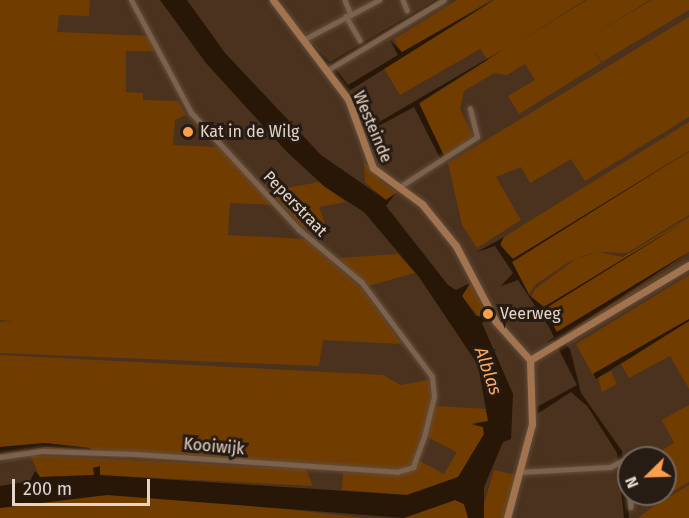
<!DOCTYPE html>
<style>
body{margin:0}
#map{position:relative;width:689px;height:518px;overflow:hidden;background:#4a321e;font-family:"Fira Sans",sans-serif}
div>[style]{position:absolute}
.green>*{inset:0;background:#713c00}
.water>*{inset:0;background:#281606}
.roads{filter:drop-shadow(0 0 2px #624e3c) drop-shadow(0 0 2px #624e3c)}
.street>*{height:4.5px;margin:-2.25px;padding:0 2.25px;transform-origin:2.25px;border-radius:2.25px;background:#7c614c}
.secondary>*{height:7px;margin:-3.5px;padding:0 3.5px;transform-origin:3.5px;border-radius:3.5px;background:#a1744f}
.dots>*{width:16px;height:16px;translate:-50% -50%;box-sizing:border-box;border:3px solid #271c14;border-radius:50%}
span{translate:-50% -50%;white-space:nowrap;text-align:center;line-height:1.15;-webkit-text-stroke:6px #271c14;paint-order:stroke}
.street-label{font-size:16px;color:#e5d5c9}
.poi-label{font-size:16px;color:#e5d5c9}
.left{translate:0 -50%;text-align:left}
.water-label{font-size:18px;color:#fdaa63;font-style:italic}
.north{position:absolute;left:617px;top:446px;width:60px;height:60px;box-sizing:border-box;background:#271c14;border:2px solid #73665c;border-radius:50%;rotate:247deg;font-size:16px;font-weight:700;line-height:24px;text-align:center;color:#e5d5c9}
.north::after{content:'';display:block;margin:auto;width:21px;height:27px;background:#fa9f4e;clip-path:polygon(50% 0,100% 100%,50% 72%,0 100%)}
.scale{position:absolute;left:12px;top:479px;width:138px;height:27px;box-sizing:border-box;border:3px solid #e5d5c9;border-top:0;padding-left:8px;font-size:18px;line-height:21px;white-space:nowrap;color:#e5d5c9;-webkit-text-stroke:4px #271c14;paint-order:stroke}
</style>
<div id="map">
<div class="green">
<i style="clip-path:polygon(0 0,90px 0,89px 16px,59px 15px,57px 32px,150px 36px,160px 51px,126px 51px,126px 92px,143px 93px,143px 100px,178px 101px,186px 115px,175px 120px,173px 145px,218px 147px,273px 205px,230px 203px,228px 235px,305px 239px,361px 288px,402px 344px,323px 340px,319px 366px,0 353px,0 322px,13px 321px,0 320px)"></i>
<i style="clip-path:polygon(457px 0,491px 0,402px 53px,394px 39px)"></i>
<i style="clip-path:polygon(494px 0,585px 0,509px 48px,587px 0,650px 0,588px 38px,652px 0,689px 0,689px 10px,602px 62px,594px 50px,601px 63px,519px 114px,508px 96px,535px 80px,525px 64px,507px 75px,494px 73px,464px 91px,460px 109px,473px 136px,445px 158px,419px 104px,488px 60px,480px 49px,400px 95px,383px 67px)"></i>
<i style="clip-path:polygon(689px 17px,689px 117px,585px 181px,571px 159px,530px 183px,521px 167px,496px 177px,521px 220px,477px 248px,462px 225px,448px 163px)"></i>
<i style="clip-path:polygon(689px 122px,689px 151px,625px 191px,689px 152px,689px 215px,627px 253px,599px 252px,623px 257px,689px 217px,689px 252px,556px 332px,551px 321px,557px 316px,551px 319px,543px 310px,582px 285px,541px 308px,531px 297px,535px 289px,576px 259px,597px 252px,588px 254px,569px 262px,535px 285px,529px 294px,512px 262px,561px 231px,510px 260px,499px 240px)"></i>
<i style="clip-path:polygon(364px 161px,381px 181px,397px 192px,386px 200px,365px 182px)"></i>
<i style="clip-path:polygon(319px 182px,346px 202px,319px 207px,325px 224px,303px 228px,269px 191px)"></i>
<i style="clip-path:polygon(398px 254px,415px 273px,368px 286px,339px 258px)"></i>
<i style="clip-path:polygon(689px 257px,618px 304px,559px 338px,560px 337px)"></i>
<i style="clip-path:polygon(689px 275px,689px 319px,594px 373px,595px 379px,576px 344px)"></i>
<i style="clip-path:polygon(471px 283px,486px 313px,479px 317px,462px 296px)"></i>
<i style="clip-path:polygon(689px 321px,689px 389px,670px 356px,629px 378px,621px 364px)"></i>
<i style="clip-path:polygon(0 355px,384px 375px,400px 385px,429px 380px,432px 399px,414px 462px,402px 470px,134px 453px,54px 450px,0 455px,46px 447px,92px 448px,45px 443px,0 447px)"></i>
<i style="clip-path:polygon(611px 371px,617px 384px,602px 392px,598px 377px)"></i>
<i style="clip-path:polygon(689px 405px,689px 482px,649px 505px,643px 494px,665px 494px,665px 458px,649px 458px,674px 443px,662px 420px)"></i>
<i style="clip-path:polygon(435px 406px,488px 409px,488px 421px,472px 425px,483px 427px,484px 434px,459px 477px,407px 495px,342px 490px,343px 472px,403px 475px,420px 461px,444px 474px,457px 452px,427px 437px)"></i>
<i style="clip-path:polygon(30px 455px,306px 469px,313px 486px,99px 475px,100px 467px,94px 475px,40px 477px)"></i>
<i style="clip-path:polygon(494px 470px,515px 475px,505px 518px,484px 518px,482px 511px)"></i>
<i style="clip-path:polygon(689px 485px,689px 518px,638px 518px,651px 508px)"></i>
<i style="clip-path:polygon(107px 495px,196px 499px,364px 518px,0 518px,0 508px,16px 503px)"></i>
<i style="clip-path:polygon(455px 500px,464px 504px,468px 518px,404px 518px)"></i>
</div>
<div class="water">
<i style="clip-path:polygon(160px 0,187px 0,225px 53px,321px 155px,386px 200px,395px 194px,386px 206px,448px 285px,456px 290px,470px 283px,462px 296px,476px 316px,489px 317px,482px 323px,513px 394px,511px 439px,503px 442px,484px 487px,484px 518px,468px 518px,464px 504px,455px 500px,404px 518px,107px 495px,0 508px,0 486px,30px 481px,35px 471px,40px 477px,94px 475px,93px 468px,100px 466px,100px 475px,407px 495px,458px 477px,484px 434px,483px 427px,472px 424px,488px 421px,478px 365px,419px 277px,364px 212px,325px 187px,287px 152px,206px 63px)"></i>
<i style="clip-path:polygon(435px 0,439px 0,333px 65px,348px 85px,398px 55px,390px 40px,402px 52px,494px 0,349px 91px,374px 125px,504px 49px,419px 103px,445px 158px,441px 160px,414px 107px,371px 130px,309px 41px,330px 62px)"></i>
<i style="clip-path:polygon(689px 151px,512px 262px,529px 295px,544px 307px,689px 219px,543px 310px,551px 319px,559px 315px,551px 321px,557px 332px,689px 252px,559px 338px,570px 349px,581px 393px,622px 451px,629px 518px,624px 518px,617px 453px,588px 407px,571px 392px,537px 414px,537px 407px,577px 385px,554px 340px,546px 343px,554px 337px,549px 327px,518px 280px,501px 286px,513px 273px,495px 246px,477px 252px,504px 237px,500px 245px,513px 259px)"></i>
<i style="clip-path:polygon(689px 319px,689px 321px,596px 379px,593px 374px)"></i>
<i style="clip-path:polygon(45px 443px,90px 448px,92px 450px,46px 447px,0 453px,0 447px)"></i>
</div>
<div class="roads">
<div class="street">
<i style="left:345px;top:0;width:16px;rotate:68deg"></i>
<i style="left:403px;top:0;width:11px;rotate:68deg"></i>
<i style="left:346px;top:16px;width:28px;rotate:60deg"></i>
<i style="left:303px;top:40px;width:86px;rotate:-27.8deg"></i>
<i style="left:328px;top:70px;width:135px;rotate:-31.1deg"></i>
<i style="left:398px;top:188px;width:94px;rotate:-32.8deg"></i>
<i style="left:477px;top:137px;width:29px;rotate:-104deg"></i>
<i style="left:0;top:457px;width:42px;rotate:-8.1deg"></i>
<i style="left:42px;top:451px;width:94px;rotate:1.8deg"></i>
<i style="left:136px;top:454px;width:262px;rotate:3.9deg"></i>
<i style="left:397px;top:472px;width:17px;rotate:-17deg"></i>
<i style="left:413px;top:467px;width:32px;rotate:-70deg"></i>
<i style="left:424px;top:437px;width:41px;rotate:-76deg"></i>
<i style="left:434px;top:397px;width:20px;rotate:-96deg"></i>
<i style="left:432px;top:377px;width:117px;rotate:-126.7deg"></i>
<i style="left:362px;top:283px;width:82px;rotate:-139.9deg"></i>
<i style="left:299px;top:230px;width:159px;rotate:-132.7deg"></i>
<i style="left:191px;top:113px;width:128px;rotate:-118deg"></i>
<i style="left:519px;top:472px;width:91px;rotate:-3.1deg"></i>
<i style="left:610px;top:467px;width:20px;rotate:-27deg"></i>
<i style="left:628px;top:458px;width:28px;rotate:88deg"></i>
<i style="left:630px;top:494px;width:13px;rotate:86deg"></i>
</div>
<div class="secondary">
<i style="left:273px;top:0;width:124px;rotate:52.9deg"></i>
<i style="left:348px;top:99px;width:73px;rotate:70.1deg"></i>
<i style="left:373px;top:168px;width:61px;rotate:36.3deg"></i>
<i style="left:422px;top:204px;width:54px;rotate:51deg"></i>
<i style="left:456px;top:246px;width:86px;rotate:62.2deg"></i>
<i style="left:496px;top:322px;width:51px;rotate:48.2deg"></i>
<i style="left:530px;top:360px;width:185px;rotate:-30.9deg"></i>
<i style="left:507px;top:518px;width:97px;rotate:-75.1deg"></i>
<i style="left:532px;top:424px;width:64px;rotate:-91.8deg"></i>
</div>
</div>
<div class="dots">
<i style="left:188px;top:132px;background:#fa9f4e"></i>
<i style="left:488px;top:314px;background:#fa9f4e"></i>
</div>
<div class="street-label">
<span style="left:372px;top:127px;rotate:67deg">Westeinde</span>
<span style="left:295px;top:204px;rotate:46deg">Peperstraat</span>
<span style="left:214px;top:447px;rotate:5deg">Kooiwijk</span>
</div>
<div class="poi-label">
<span class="left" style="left:200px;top:132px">Kat in de Wilg</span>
<span class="left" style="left:500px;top:314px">Veerweg</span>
</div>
<div class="water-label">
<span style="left:488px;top:371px;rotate:71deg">Alblas</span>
</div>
<div class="north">N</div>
<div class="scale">200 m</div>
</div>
